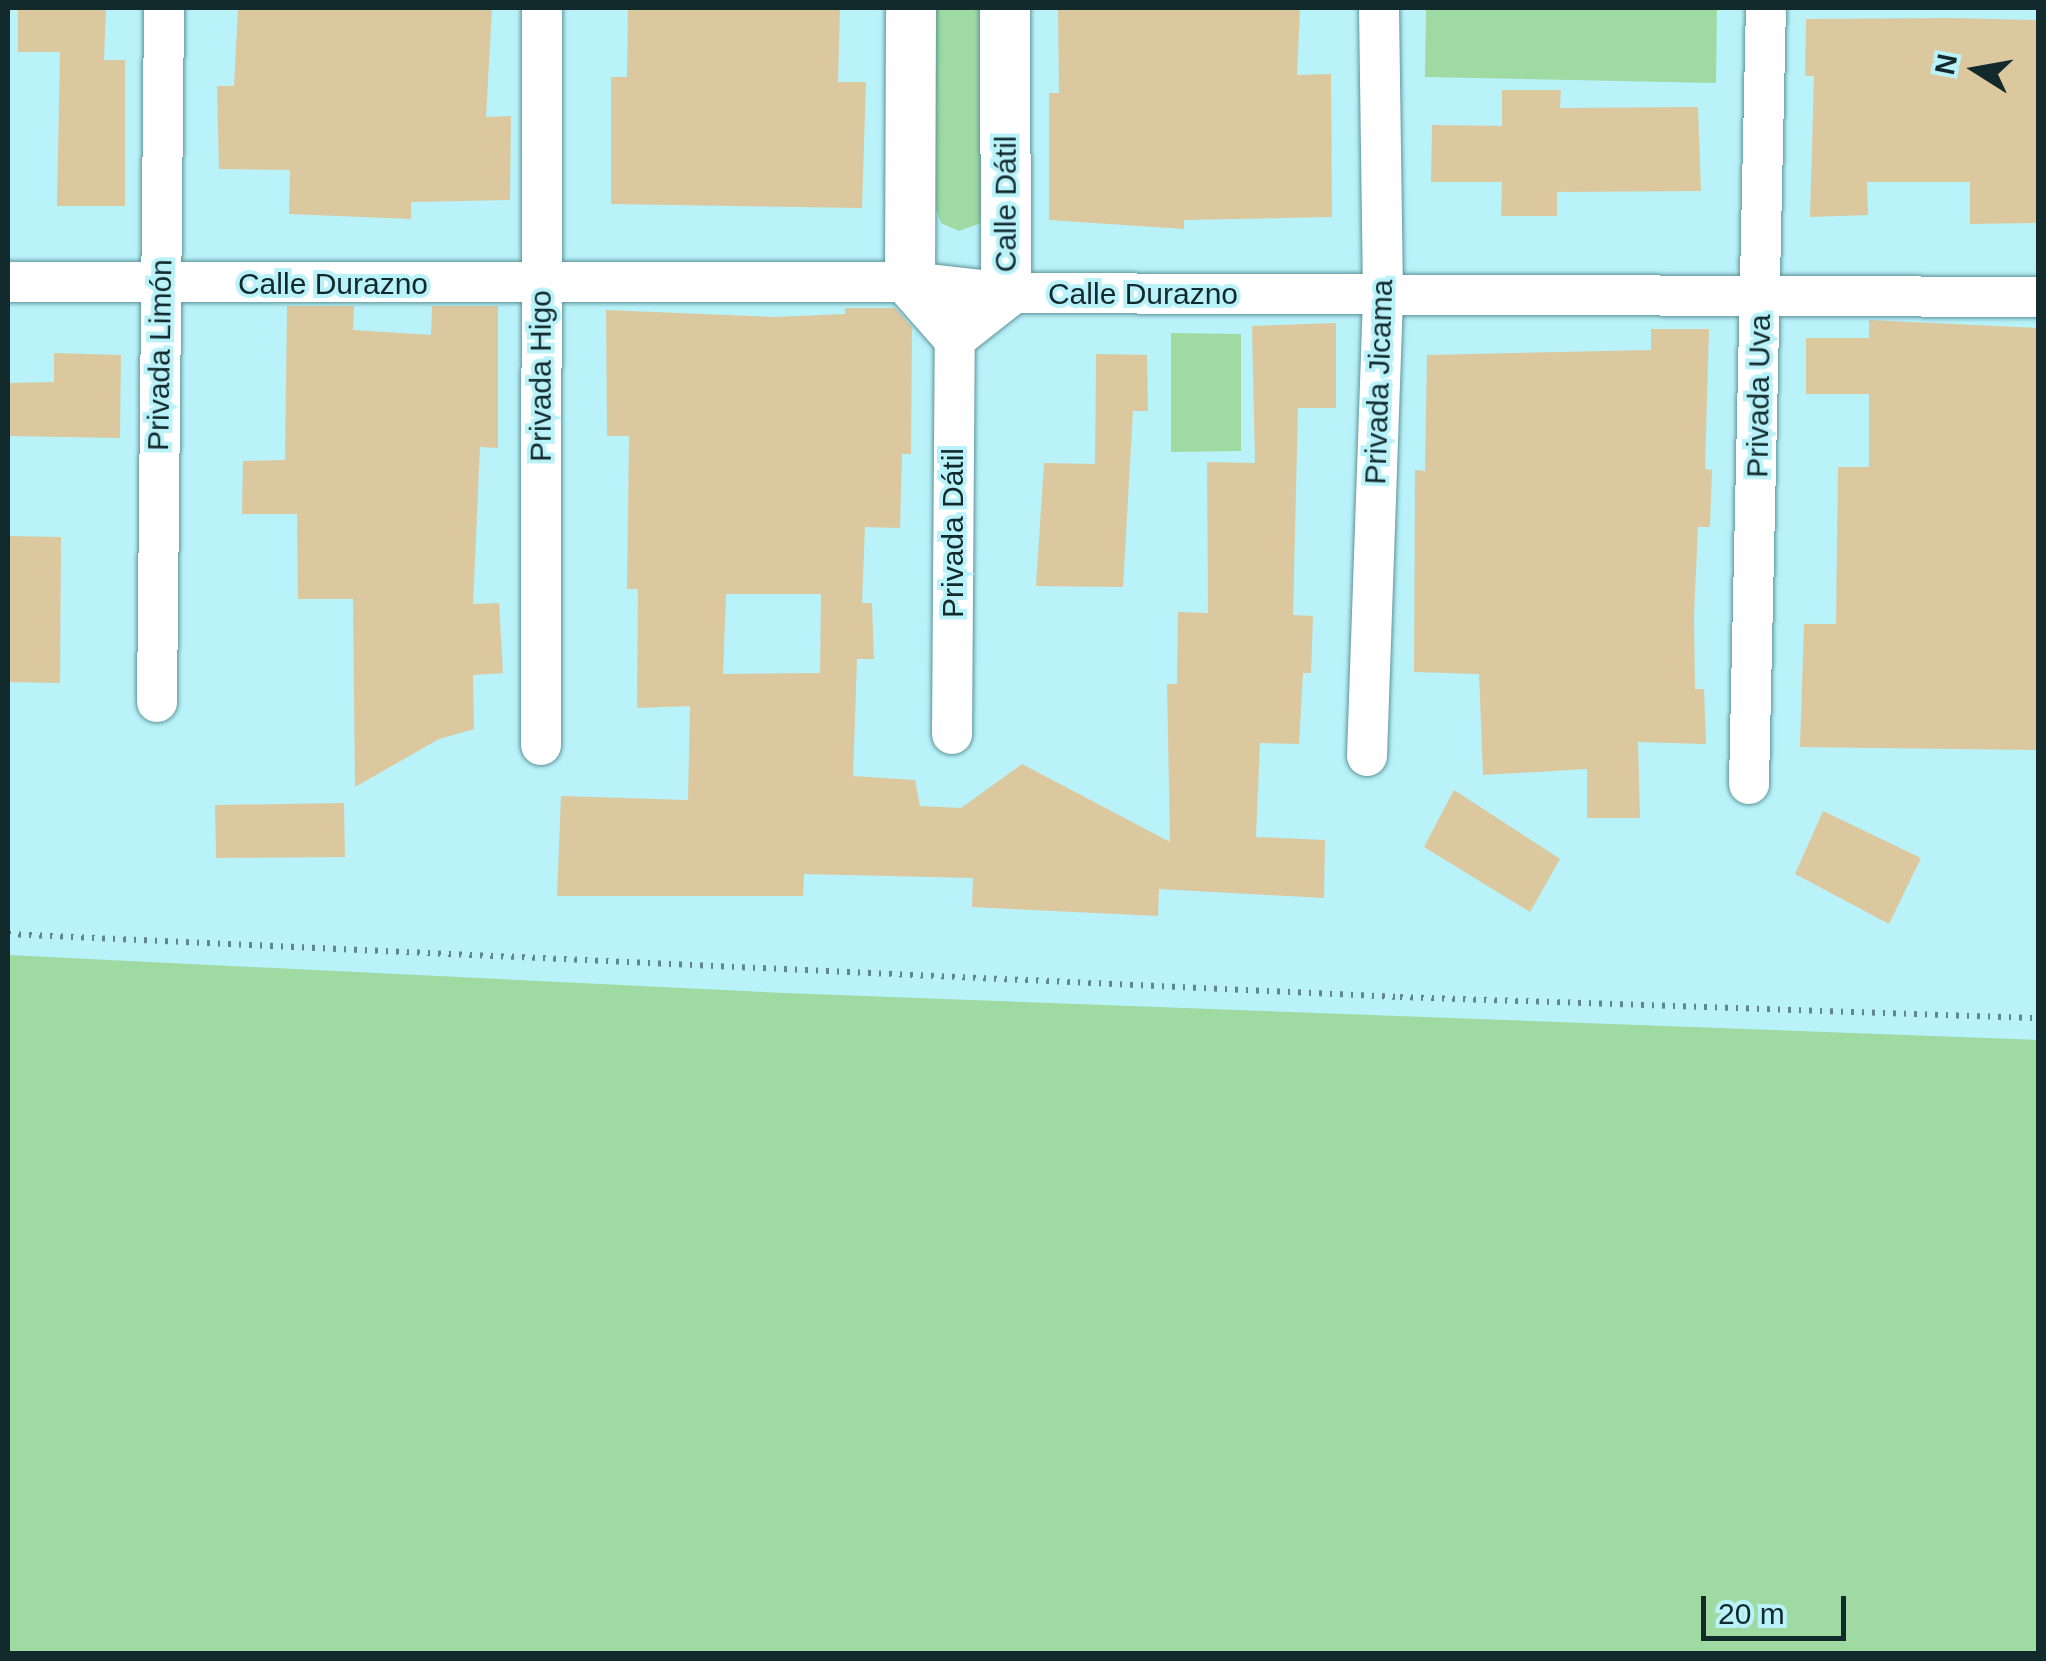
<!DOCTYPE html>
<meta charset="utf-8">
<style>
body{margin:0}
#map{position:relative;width:2046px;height:1661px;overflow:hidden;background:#b9f2f9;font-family:Helvetica,sans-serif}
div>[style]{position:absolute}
.green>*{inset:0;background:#9edaa2}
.building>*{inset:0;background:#dbc89f}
.path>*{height:6px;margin-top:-3px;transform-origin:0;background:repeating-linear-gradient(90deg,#60878c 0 2.5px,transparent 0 10.5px)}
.roads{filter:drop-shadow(0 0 2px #5d939a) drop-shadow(0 0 2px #5d939a)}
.minor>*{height:40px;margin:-20px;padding:0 20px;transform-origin:20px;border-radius:20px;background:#fff}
.tertiary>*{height:50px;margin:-25px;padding:0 25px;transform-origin:25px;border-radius:25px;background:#fff}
span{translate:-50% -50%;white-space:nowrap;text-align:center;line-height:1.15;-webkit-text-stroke:8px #b9f2f9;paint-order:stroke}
.street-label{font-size:30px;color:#132a2d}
.frame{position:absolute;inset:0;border:10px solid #132a2d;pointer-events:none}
.north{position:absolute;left:1926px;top:20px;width:100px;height:100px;-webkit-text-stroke:8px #b9f2f9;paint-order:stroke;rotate:281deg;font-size:28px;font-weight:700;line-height:40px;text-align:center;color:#132a2d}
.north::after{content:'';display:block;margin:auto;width:35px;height:45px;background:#132a2d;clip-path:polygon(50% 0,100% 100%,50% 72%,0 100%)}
.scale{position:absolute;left:1701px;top:1596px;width:145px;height:45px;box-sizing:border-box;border:5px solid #132a2d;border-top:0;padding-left:12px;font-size:30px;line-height:35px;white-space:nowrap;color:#132a2d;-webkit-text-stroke:8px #b9f2f9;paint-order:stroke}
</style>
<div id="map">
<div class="green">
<i style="clip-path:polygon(936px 8px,997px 8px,984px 222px,959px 231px,941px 223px,933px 200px)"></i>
<i style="clip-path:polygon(1426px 8px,1717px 8px,1716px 83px,1425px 77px)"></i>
<i style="clip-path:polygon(1171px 333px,1241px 334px,1241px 451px,1171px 452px)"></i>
<i style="clip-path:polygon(8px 955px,785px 993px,2038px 1040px,2038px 1653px,8px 1653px)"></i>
</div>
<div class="building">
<i style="clip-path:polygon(18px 8px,106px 8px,104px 60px,125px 60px,125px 206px,57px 206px,60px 52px,18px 52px)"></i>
<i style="clip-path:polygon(238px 8px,492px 8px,486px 117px,511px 116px,510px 200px,411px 202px,411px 219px,289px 214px,290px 170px,219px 169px,217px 86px,234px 86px)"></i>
<i style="clip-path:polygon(628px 8px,840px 8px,838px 82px,866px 82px,862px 208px,611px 204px,611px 77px,627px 77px)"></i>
<i style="clip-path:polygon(1058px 8px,1300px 8px,1297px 75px,1331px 74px,1332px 217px,1184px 220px,1184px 229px,1049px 220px,1049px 93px,1059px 93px)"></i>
<i style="clip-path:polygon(1950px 18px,2038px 20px,2038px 223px,1970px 224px,1970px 182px,1867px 182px,1868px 215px,1810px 217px,1814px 76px,1805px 76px,1806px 19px)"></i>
<i style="clip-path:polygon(1502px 90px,1561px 90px,1560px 108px,1698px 107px,1701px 191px,1557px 192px,1557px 216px,1501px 216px,1502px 182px,1431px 182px,1432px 125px,1502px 126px)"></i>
<i style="clip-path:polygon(287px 306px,354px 306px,353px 330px,431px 335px,432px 306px,498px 306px,498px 448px,480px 447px,473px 604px,499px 603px,503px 673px,473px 675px,474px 729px,439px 739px,355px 787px,353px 599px,298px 599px,297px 514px,242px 514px,243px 461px,285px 460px)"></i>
<i style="clip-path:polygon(evenodd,845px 308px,895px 308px,912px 327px,911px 454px,902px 454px,900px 528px,865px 527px,862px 603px,872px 603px,874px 659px,857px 659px,853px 776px,915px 780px,920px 806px,961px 808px,1022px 764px,1170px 842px,1167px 684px,1177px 684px,1178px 612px,1208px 613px,1207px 462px,1255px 463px,1252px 326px,1336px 323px,1336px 408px,1298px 408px,1293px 615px,1313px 616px,1311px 673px,1303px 673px,1299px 744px,1260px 743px,1256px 837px,1325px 840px,1324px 898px,1159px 889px,1158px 916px,972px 907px,973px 878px,804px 874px,803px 896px,557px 896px,561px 796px,688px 800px,690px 706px,637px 708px,638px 589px,627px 589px,629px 436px,607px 436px,606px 310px,775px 317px,845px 314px,845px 308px,726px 594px,821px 594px,820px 673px,723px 674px,726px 594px)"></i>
<i style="clip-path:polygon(1869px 320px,2038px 328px,2038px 750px,1800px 747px,1804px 624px,1836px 624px,1838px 467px,1869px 467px,1869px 394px,1806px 394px,1806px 338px,1869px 338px)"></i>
<i style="clip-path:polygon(1651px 329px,1709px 329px,1705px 469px,1712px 470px,1710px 527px,1698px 527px,1694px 615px,1695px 689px,1704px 689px,1706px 744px,1638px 742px,1640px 818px,1587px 818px,1587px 769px,1483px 775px,1479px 674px,1414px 672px,1415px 470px,1425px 471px,1427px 355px,1651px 350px)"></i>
<i style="clip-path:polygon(54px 353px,121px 355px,120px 438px,8px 436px,8px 383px,54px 382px)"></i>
<i style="clip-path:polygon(1096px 354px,1147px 355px,1148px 411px,1133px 411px,1123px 587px,1036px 586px,1044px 463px,1095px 464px)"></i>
<i style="clip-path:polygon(8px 536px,61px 537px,60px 683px,8px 682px)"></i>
<i style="clip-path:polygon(1454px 790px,1560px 859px,1530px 912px,1424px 847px)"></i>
<i style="clip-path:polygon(344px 803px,345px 857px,216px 858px,215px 805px)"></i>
<i style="clip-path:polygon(1823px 811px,1921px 858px,1889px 924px,1795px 874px)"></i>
</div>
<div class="path">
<i style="left:8px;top:934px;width:1393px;rotate:2.59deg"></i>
<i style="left:1400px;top:997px;width:638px;rotate:1.89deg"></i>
</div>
<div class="roads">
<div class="minor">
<i style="left:8px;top:282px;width:902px"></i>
<i style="left:910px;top:282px;width:97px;rotate:6.5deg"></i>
<i style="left:1006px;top:293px;width:1032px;rotate:0.22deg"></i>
<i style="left:157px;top:702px;width:694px;rotate:-89.42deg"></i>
<i style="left:952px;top:734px;width:401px;rotate:-89.6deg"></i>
<i style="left:541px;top:745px;width:737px;rotate:-89.92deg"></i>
<i style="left:1367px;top:756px;width:462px;rotate:-88deg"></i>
<i style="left:1383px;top:294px;width:286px;rotate:-90.8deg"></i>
<i style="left:1749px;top:784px;width:776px;rotate:-88.75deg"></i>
</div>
<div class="tertiary">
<i style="left:911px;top:8px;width:274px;rotate:90.2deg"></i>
<i style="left:910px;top:282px;width:68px;rotate:48.6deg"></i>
<i style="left:955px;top:333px;width:65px;rotate:-38.1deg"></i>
<i style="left:1006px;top:293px;width:285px;rotate:-90.2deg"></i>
</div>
</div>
<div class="street-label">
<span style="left:1006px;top:204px;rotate:-90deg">Calle Dátil</span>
<span style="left:333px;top:284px">Calle Durazno</span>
<span style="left:1143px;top:294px">Calle Durazno</span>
<span style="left:160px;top:355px;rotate:-89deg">Privada Limón</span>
<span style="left:541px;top:376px;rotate:-90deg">Privada Higo</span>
<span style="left:1379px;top:382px;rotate:-88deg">Privada Jicama</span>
<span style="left:1759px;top:396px;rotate:-89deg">Privada Uva</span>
<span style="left:953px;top:533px;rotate:-90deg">Privada Dátil</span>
</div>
<div class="frame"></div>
<div class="north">N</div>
<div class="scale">20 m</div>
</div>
